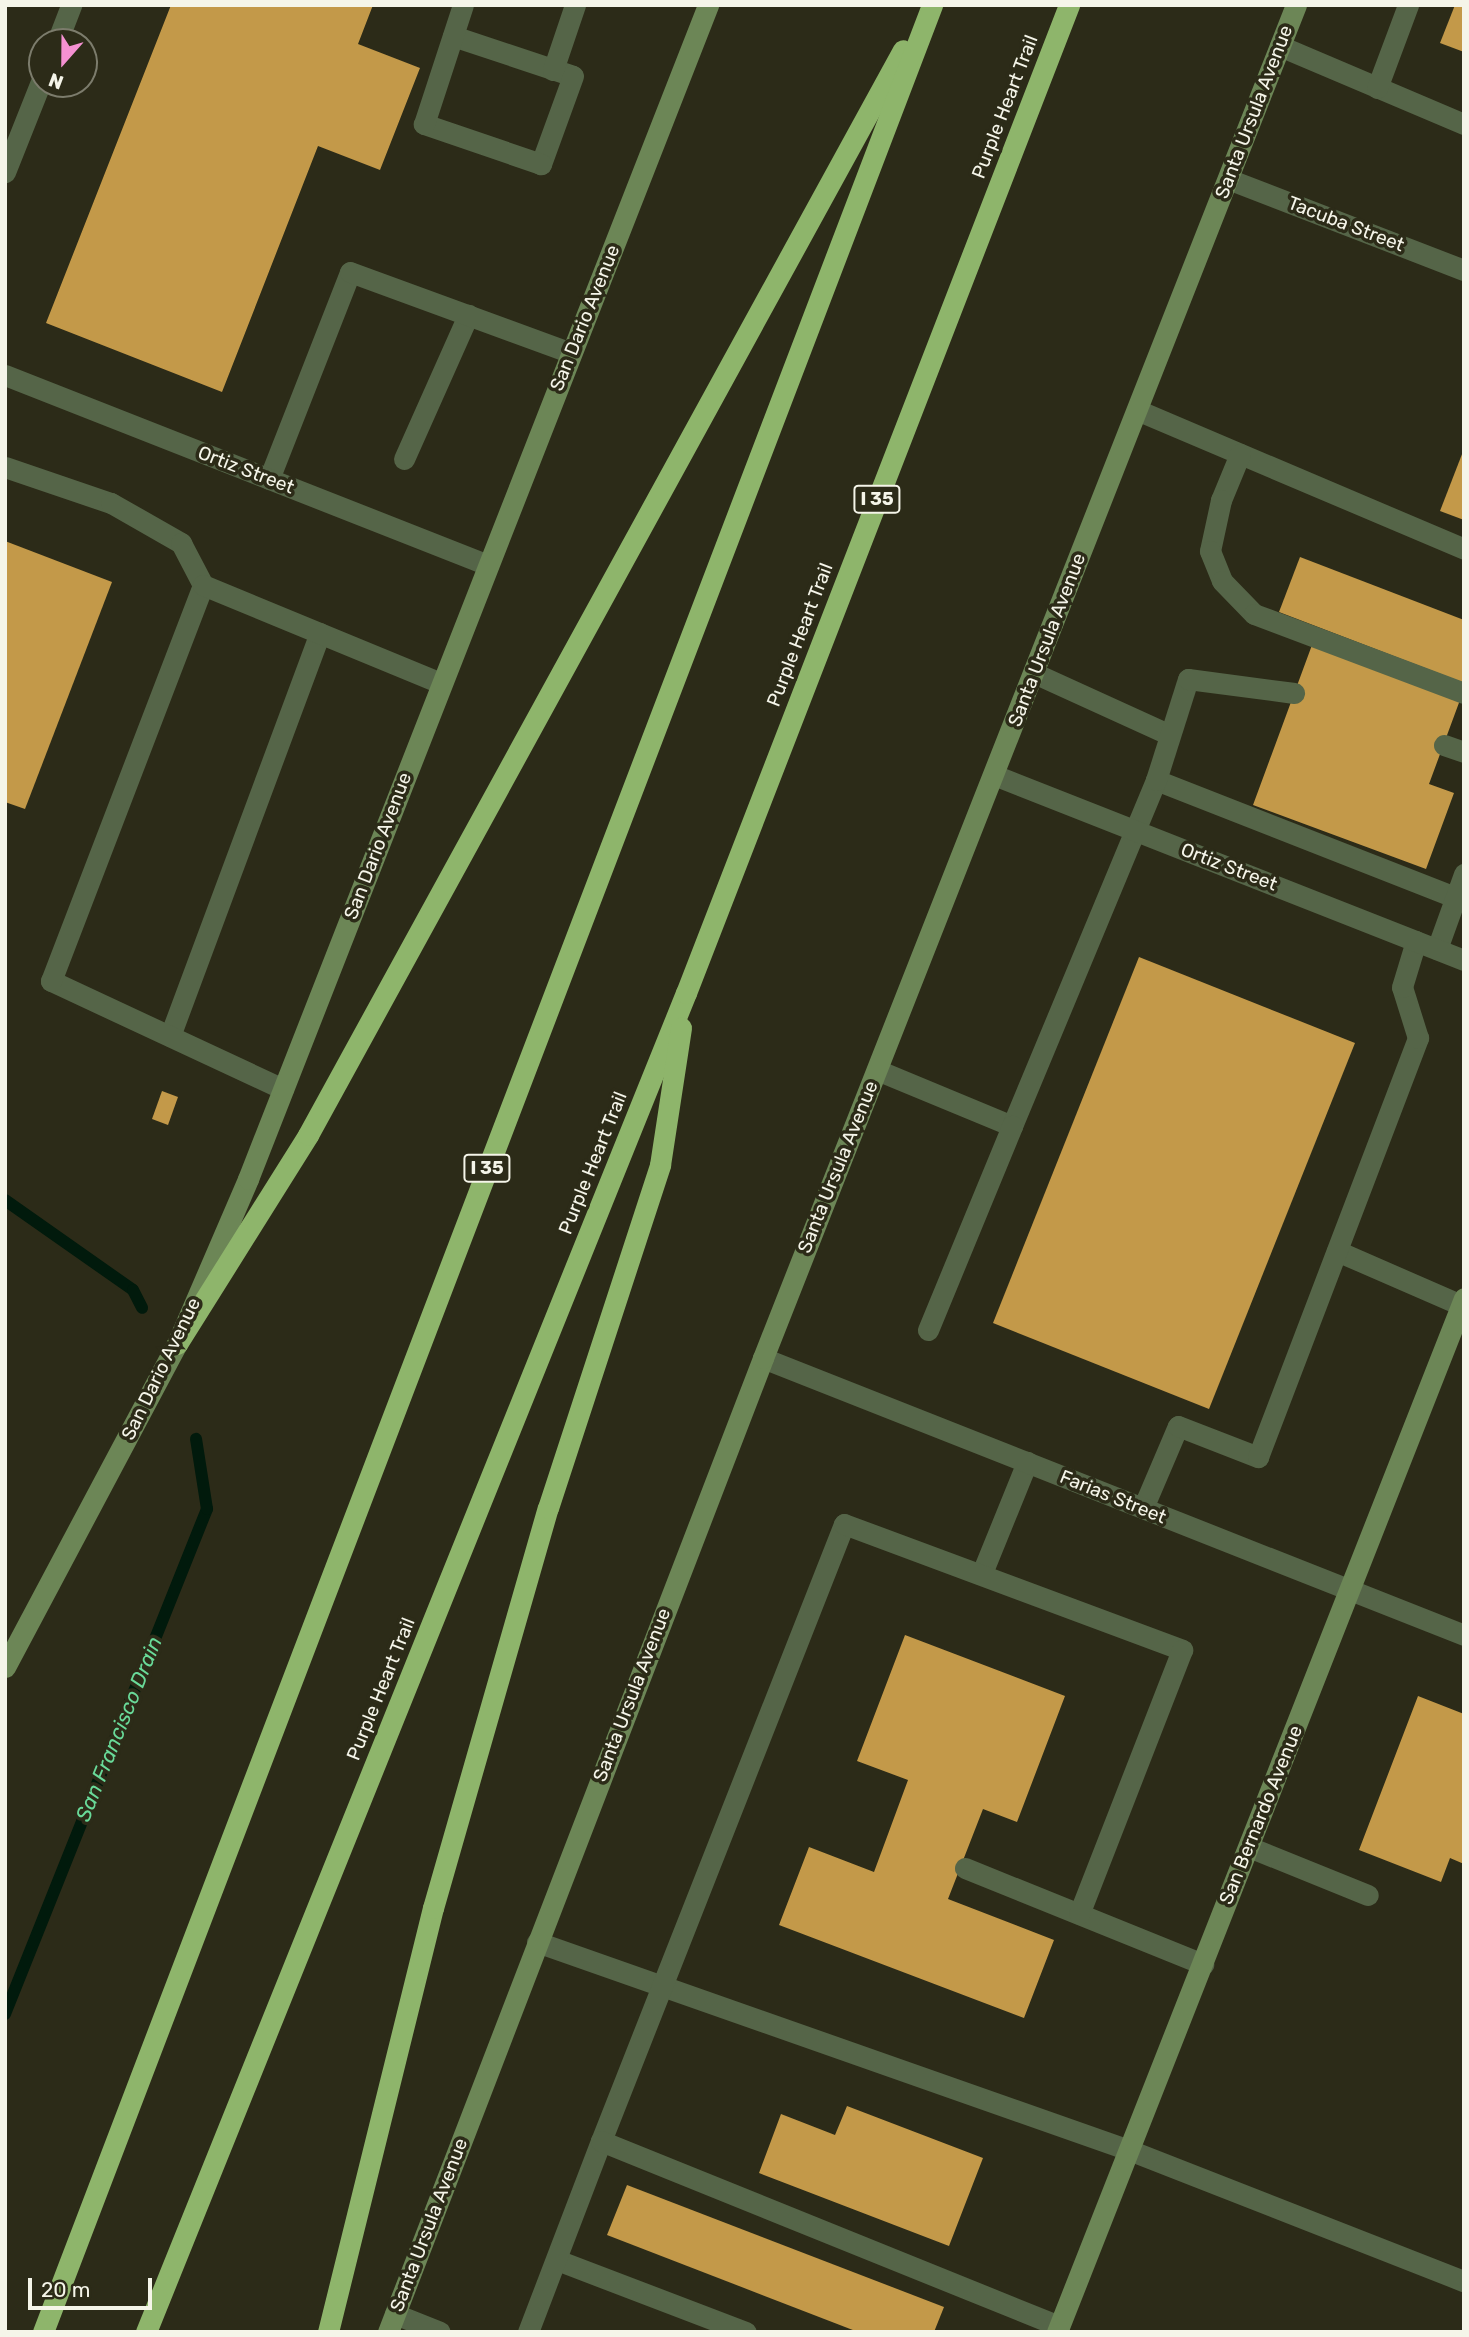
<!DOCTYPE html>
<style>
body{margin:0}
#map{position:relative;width:1469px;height:2337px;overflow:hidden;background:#2c2b18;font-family:Rubik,sans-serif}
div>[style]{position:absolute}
.stream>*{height:12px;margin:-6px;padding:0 6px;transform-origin:6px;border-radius:6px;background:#011a0c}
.building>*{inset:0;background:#c39949}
.lane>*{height:21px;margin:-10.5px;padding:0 10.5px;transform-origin:10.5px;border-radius:10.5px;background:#556548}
.street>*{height:21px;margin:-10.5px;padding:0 10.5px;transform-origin:10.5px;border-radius:10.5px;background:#556548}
.secondary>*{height:21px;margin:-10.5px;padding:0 10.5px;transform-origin:10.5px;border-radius:10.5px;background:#6c8656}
.highway>*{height:21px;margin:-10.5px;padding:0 10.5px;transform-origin:10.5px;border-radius:10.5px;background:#8eb56b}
span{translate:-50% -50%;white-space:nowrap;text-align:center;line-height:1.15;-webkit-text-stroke:7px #2c2b18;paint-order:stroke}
.shield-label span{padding:2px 5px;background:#2c2b18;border:2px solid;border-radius:5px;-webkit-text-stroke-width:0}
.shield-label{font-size:18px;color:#f5f5e9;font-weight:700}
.street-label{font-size:19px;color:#f5f5e9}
.water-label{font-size:21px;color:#69da99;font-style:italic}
.frame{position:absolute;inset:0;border:7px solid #f5f5e9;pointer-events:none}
.north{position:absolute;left:28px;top:28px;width:70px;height:70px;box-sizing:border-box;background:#2c2b18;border:2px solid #7c7c6c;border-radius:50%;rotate:201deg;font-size:19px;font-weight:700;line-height:28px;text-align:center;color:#f5f5e9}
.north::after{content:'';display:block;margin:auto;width:24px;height:32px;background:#f591d2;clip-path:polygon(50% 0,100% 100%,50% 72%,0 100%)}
.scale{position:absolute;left:28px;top:2278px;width:124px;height:32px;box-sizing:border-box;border:4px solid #f5f5e9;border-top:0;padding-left:9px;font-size:21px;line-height:24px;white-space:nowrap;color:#f5f5e9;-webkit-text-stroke:5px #2c2b18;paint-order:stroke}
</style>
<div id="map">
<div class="stream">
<i style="left:5px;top:1200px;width:156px;rotate:35.1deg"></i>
<i style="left:133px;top:1290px;width:20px;rotate:63deg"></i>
<i style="left:5px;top:2014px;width:544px;rotate:-68.2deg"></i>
<i style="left:207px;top:1509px;width:71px;rotate:-98.9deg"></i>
</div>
<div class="building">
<i style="clip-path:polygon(171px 5px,373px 5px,358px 44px,420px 68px,380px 170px,318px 146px,222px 392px,46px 323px)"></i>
<i style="clip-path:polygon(1455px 5px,1464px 5px,1464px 52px,1440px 43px)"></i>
<i style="clip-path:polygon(1464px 449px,1464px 520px,1440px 511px)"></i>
<i style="clip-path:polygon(5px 541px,112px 582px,25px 809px,5px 802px)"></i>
<i style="clip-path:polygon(1300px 557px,1464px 620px,1464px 683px,1279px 612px)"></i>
<i style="clip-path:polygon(1312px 645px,1460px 700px,1429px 784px,1454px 793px,1426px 869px,1253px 805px)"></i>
<i style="clip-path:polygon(1139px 957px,1355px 1043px,1209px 1409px,993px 1323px)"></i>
<i style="clip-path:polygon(162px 1091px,178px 1097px,168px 1125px,152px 1119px)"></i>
<i style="clip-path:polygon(905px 1635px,1065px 1696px,1017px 1822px,983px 1809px,948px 1899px,1054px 1940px,1024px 2018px,779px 1925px,809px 1847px,874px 1872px,908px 1780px,857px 1761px)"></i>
<i style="clip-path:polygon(1418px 1696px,1464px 1714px,1464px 1864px,1450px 1858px,1441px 1882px,1359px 1850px)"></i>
<i style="clip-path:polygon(847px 2106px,983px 2158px,949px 2246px,759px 2173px,781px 2114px,835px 2135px)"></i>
<i style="clip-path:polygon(627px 2185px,944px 2307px,934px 2332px,858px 2332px,607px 2235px)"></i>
</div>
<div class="lane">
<i style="left:453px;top:36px;width:126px;rotate:18.4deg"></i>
<i style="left:573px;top:76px;width:94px;rotate:110deg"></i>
<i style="left:541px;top:164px;width:124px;rotate:-161.1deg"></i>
<i style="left:424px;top:124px;width:125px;rotate:-71.9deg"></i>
<i style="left:1280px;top:46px;width:200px;rotate:23deg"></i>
<i style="left:553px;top:70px;width:69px;rotate:-71.3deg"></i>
<i style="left:1377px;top:88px;width:89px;rotate:-69.5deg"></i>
<i style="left:1137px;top:410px;width:355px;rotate:23deg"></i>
<i style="left:1240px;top:454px;width:50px;rotate:112.4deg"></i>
<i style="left:1221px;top:500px;width:52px;rotate:102.2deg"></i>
<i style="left:1210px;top:551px;width:32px;rotate:68deg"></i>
<i style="left:1222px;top:581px;width:46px;rotate:45.9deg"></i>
<i style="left:1254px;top:614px;width:224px;rotate:20.6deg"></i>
<i style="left:404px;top:459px;width:158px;rotate:-66deg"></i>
<i style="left:5px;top:467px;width:112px;rotate:18.8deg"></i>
<i style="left:111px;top:503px;width:81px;rotate:29.7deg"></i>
<i style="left:181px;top:543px;width:47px;rotate:62.4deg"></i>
<i style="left:269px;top:479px;width:222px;rotate:-68.6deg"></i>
<i style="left:350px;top:272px;width:235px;rotate:20.1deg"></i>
<i style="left:1034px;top:673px;width:149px;rotate:24.5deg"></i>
<i style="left:1444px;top:745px;width:21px;rotate:19deg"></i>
<i style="left:1156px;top:780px;width:321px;rotate:21.4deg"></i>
<i style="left:1437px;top:949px;width:80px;rotate:-70.2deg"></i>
<i style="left:170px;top:1036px;width:430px;rotate:-69.6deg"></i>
<i style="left:877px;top:1070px;width:146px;rotate:22.5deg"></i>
<i style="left:1012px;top:1126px;width:375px;rotate:-67.4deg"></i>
<i style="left:1156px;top:780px;width:106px;rotate:-72.4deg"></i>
<i style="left:1188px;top:679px;width:107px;rotate:7.5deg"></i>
<i style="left:283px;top:1089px;width:256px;rotate:-155deg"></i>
<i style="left:51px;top:981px;width:424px;rotate:-69deg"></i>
<i style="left:203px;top:585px;width:257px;rotate:22.4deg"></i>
<i style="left:1337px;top:1251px;width:135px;rotate:23.5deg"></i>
<i style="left:928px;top:1330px;width:221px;rotate:-67.6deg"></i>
<i style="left:1143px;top:1508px;width:89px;rotate:-66.9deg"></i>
<i style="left:1178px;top:1426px;width:86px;rotate:21.2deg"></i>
<i style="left:1258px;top:1457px;width:449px;rotate:-69.1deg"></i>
<i style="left:1418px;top:1038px;width:53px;rotate:-107.4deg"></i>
<i style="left:1402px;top:987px;width:48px;rotate:-73.1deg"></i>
<i style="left:982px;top:1573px;width:120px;rotate:-67.9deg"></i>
<i style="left:1249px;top:1847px;width:128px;rotate:22deg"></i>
<i style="left:965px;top:1868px;width:257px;rotate:22deg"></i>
<i style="left:537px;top:1942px;width:627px;rotate:19.36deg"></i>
<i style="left:1129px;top:2150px;width:360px;rotate:21.4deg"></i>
<i style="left:601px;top:2141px;width:663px;rotate:-68.5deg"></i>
<i style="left:844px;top:1524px;width:361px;rotate:20.4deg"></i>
<i style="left:1182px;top:1650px;width:283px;rotate:111.3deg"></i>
<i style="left:557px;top:2260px;width:202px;rotate:20.9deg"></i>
<i style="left:395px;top:2314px;width:48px;rotate:21.8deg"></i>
<i style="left:528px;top:2332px;width:204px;rotate:-69.1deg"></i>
<i style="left:601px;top:2141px;width:494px;rotate:22deg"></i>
</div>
<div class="street">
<i style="left:57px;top:42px;width:40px;rotate:-69deg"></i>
<i style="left:5px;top:172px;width:100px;rotate:-68.3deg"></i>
<i style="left:1228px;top:179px;width:253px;rotate:21.1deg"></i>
<i style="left:5px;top:375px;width:519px;rotate:21.47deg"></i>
<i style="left:994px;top:775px;width:505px;rotate:21.49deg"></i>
<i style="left:763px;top:1358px;width:754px;rotate:21.56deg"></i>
</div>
<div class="secondary">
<i style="left:5px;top:1667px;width:366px;rotate:-62deg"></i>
<i style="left:177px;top:1344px;width:180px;rotate:-66.7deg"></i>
<i style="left:248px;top:1179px;width:1261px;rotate:-68.6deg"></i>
<i style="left:388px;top:2332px;width:1044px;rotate:-68.94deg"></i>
<i style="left:763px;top:1358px;width:1454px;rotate:-68.5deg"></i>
<i style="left:1057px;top:2332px;width:1111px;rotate:-68.51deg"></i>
</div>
<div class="highway">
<i style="left:177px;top:1344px;width:247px;rotate:-57.9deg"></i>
<i style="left:308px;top:1135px;width:1237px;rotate:-61.26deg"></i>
<i style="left:43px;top:2332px;width:2491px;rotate:-69.09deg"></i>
<i style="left:146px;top:2332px;width:1444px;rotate:-68.04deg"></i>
<i style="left:686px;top:993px;width:1060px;rotate:-68.81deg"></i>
<i style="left:328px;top:2332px;width:437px;rotate:-76.1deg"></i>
<i style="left:433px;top:1908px;width:416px;rotate:-74deg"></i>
<i style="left:548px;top:1508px;width:361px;rotate:-71.9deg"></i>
<i style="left:660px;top:1165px;width:139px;rotate:-81.3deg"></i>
</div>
<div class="shield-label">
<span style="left:877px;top:499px">I 35</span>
<span style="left:487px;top:1168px">I 35</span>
</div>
<div class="street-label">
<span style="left:1005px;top:107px;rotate:-69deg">Purple Heart Trail</span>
<span style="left:1254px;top:112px;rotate:-69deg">Santa Ursula Avenue</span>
<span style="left:1346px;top:224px;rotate:21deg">Tacuba Street</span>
<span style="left:585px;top:318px;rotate:-68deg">San Dario Avenue</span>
<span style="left:246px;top:470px;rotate:21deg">Ortiz Street</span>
<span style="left:800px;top:635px;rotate:-69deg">Purple Heart Trail</span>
<span style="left:1047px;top:640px;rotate:-69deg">Santa Ursula Avenue</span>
<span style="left:378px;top:846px;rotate:-69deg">San Dario Avenue</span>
<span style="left:1229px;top:867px;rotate:21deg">Ortiz Street</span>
<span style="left:593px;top:1163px;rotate:-68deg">Purple Heart Trail</span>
<span style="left:838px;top:1167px;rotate:-68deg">Santa Ursula Avenue</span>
<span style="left:161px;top:1369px;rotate:-64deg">San Dario Avenue</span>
<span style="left:1113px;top:1497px;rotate:22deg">Farias Street</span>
<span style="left:381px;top:1689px;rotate:-68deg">Purple Heart Trail</span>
<span style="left:632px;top:1695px;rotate:-69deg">Santa Ursula Avenue</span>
<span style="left:1261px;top:1815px;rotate:-68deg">San Bernardo Avenue</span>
<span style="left:429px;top:2225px;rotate:-69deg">Santa Ursula Avenue</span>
</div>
<div class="water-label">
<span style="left:119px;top:1729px;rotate:-68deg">San Francisco Drain</span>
</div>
<div class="frame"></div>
<div class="north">N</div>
<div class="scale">20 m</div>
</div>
